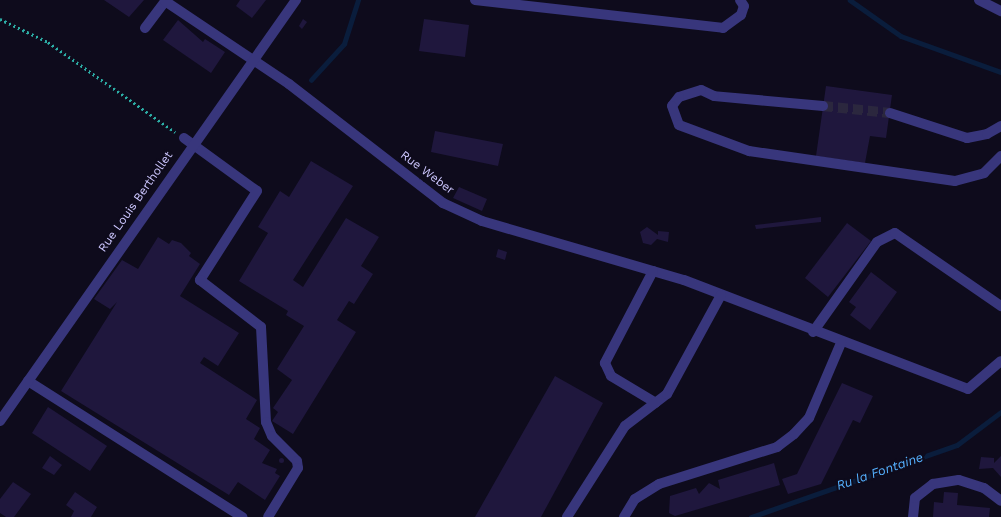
<!DOCTYPE html>
<style>
body{margin:0}
#map{position:relative;width:1001px;height:517px;overflow:hidden;background:#0e0b1c;font-family:"Work Sans",sans-serif}
div>[style]{position:absolute}
.stream>*{height:4.5px;margin:-2.25px;padding:0 2.25px;transform-origin:2.25px;border-radius:2.25px;background:#0a1d3c}
.building>*{inset:0;background:#1f173d}
.round{border-radius:50%}
.minor-tunnel>*{height:10px;margin-top:-5px;transform-origin:0;background:repeating-linear-gradient(90deg,#2b273e 0 10px,transparent 0 15px)}
.path>*{height:2.5px;margin-top:-1.25px;transform-origin:0;background:repeating-linear-gradient(90deg,#2cada5 0 2px,transparent 0 5px)}
.minor>*{height:10px;margin:-5px;padding:0 5px;transform-origin:5px;border-radius:5px;background:#38367c}
span{translate:-50% -50%;white-space:nowrap;text-align:center;line-height:1.15;-webkit-text-stroke:4px #0e0b1c;paint-order:stroke}
.street-label{font-size:12px;color:#cdc7ff}
.water-label{font-size:13px;color:#55b1ff;font-style:italic}
</style>
<div id="map">
<div class="stream">
<i style="left:850px;top:0;width:62px;rotate:35.2deg"></i>
<i style="left:901px;top:36px;width:106px;rotate:19.8deg"></i>
<i style="left:311px;top:80px;width:49px;rotate:-47.5deg"></i>
<i style="left:344px;top:44px;width:46px;rotate:-72.3deg"></i>
<i style="left:751px;top:517px;width:218px;rotate:-19.3deg"></i>
<i style="left:957px;top:445px;width:55px;rotate:-36.9deg"></i>
</div>
<div class="building">
<i style="clip-path:polygon(104px 0,144px 0,129px 17px)"></i>
<i style="clip-path:polygon(240px 0,266px 0,252px 18px,236px 6px)"></i>
<i style="clip-path:polygon(303px 19px,307px 22px,302px 29px,299px 26px)"></i>
<i style="clip-path:polygon(424px 19px,469px 25px,465px 57px,419px 51px)"></i>
<i style="clip-path:polygon(178px 20px,203px 42px,205px 39px,225px 52px,211px 73px,163px 40px)"></i>
<i style="clip-path:polygon(826px 86px,892px 95px,886px 138px,870px 136px,865px 163px,816px 156px)"></i>
<i style="clip-path:polygon(435px 131px,503px 144px,498px 166px,431px 152px)"></i>
<i style="clip-path:polygon(311px 161px,353px 186px,293px 280px,303px 287px,346px 218px,379px 237px,361px 266px,373px 274px,354px 304px,349px 301px,337px 320px,356px 332px,293px 434px,272px 421px,278px 412px,273px 408px,292px 380px,277px 369px,304px 326px,286px 315px,288px 311px,239px 281px,268px 233px,258px 227px,280px 191px,289px 197px)"></i>
<i style="clip-path:polygon(459px 187px,487px 199px,482px 211px,453px 198px)"></i>
<i style="clip-path:polygon(821px 217px,821px 222px,756px 229px,755px 225px)"></i>
<i style="clip-path:polygon(847px 223px,871px 241px,828px 297px,805px 278px)"></i>
<i style="clip-path:polygon(647px 227px,658px 235px,658px 231px,669px 232px,668px 242px,657px 239px,651px 245px,643px 243px,640px 232px)"></i>
<i style="clip-path:polygon(158px 237px,169px 244px,172px 240px,181px 243px,191px 253px,189px 256px,200px 264px,180px 296px,239px 333px,218px 366px,204px 357px,200px 363px,257px 400px,246px 419px,260px 428px,254px 439px,270px 450px,262px 463px,277px 469px,275px 473px,280px 476px,265px 500px,238px 482px,229px 495px,61px 391px,117px 302px,110px 309px,94px 299px,122px 260px,138px 269px)"></i>
<i style="clip-path:polygon(498px 249px,507px 252px,505px 260px,496px 257px)"></i>
<i style="clip-path:polygon(871px 272px,897px 292px,870px 330px,850px 315px,856px 307px,849px 302px)"></i>
<i style="clip-path:polygon(555px 376px,603px 403px,541px 517px,475px 517px)"></i>
<i style="clip-path:polygon(842px 383px,873px 396px,860px 423px,853px 420px,821px 484px,788px 494px,782px 479px,797px 474px)"></i>
<i style="clip-path:polygon(48px 407px,107px 446px,90px 471px,32px 433px)"></i>
<i style="clip-path:polygon(50px 456px,62px 465px,54px 475px,42px 468px)"></i>
<i style="clip-path:polygon(1001px 456px,1001px 477px,993px 468px,979px 469px,981px 457px,994px 458px,994px 463px)"></i>
<i class="round" style="left:278.5px;top:457.5px;width:5px;height:5px"></i>
<i style="clip-path:polygon(774px 463px,780px 485px,675px 516px,669px 513px,670px 496px,696px 488px,699px 494px,709px 483px,720px 489px,718px 480px)"></i>
<i style="clip-path:polygon(13px 482px,31px 494px,14px 517px,6px 517px,0 513px,0 499px)"></i>
<i style="clip-path:polygon(75px 492px,97px 507px,91px 517px,71px 517px,74px 511px,66px 505px)"></i>
<i style="clip-path:polygon(944px 492px,958px 493px,957px 505px,990px 508px,989px 517px,933px 517px,934px 502px,943px 503px)"></i>
</div>
<div class="minor-tunnel">
<i style="left:823px;top:106px;width:67px;rotate:6deg"></i>
</div>
<div class="path">
<i style="left:0;top:19px;width:53px;rotate:25.6deg"></i>
<i style="left:48px;top:42px;width:156px;rotate:35.3deg"></i>
</div>
<div class="minor">
<i style="left:475px;top:0;width:250px;rotate:6.4deg"></i>
<i style="left:723px;top:28px;width:22px;rotate:-36deg"></i>
<i style="left:741px;top:15px;width:9px;rotate:-72deg"></i>
<i style="left:744px;top:6px;width:7px;rotate:-124deg"></i>
<i style="left:979px;top:0;width:25px;rotate:27deg"></i>
<i style="left:145px;top:28px;width:34px;rotate:-53deg"></i>
<i style="left:165px;top:1px;width:149px;rotate:33.8deg"></i>
<i style="left:289px;top:84px;width:195px;rotate:37.7deg"></i>
<i style="left:443px;top:203px;width:43px;rotate:24.8deg"></i>
<i style="left:482px;top:221px;width:210px;rotate:16.3deg"></i>
<i style="left:684px;top:280px;width:304px;rotate:21deg"></i>
<i style="left:968px;top:389px;width:43px;rotate:-40.3deg"></i>
<i style="left:823px;top:106px;width:109px;rotate:-174.8deg"></i>
<i style="left:714px;top:96px;width:14px;rotate:-155deg"></i>
<i style="left:701px;top:90px;width:23px;rotate:162deg"></i>
<i style="left:679px;top:97px;width:11px;rotate:128deg"></i>
<i style="left:672px;top:106px;width:20px;rotate:70deg"></i>
<i style="left:679px;top:125px;width:75px;rotate:20.4deg"></i>
<i style="left:749px;top:151px;width:208px;rotate:8.3deg"></i>
<i style="left:955px;top:181px;width:30px;rotate:-15deg"></i>
<i style="left:984px;top:173px;width:24px;rotate:-45deg"></i>
<i style="left:890px;top:113px;width:81px;rotate:18deg"></i>
<i style="left:967px;top:138px;width:20px;rotate:-11deg"></i>
<i style="left:987px;top:134px;width:16px;rotate:-30deg"></i>
<i style="left:184px;top:138px;width:90px;rotate:36deg"></i>
<i style="left:257px;top:191px;width:106px;rotate:122.6deg"></i>
<i style="left:200px;top:280px;width:77px;rotate:37.6deg"></i>
<i style="left:261px;top:327px;width:95px;rotate:87deg"></i>
<i style="left:266px;top:422px;width:15px;rotate:67deg"></i>
<i style="left:272px;top:436px;width:35px;rotate:45deg"></i>
<i style="left:297px;top:461px;width:7px;rotate:82deg"></i>
<i style="left:298px;top:468px;width:57px;rotate:121.5deg"></i>
<i style="left:653px;top:271px;width:104px;rotate:117.6deg"></i>
<i style="left:605px;top:363px;width:14px;rotate:65deg"></i>
<i style="left:611px;top:376px;width:52px;rotate:31deg"></i>
<i style="left:813px;top:332px;width:110px;rotate:-54.6deg"></i>
<i style="left:877px;top:242px;width:20px;rotate:-27deg"></i>
<i style="left:895px;top:233px;width:129px;rotate:34.6deg"></i>
<i style="left:28px;top:381px;width:254px;rotate:32.4deg"></i>
<i style="left:0;top:421px;width:515px;rotate:-54.89deg"></i>
<i style="left:567px;top:517px;width:108px;rotate:-57.5deg"></i>
<i style="left:625px;top:426px;width:53px;rotate:-37.3deg"></i>
<i style="left:667px;top:394px;width:113px;rotate:-61.4deg"></i>
<i style="left:624px;top:517px;width:21px;rotate:-59deg"></i>
<i style="left:635px;top:499px;width:28px;rotate:-32deg"></i>
<i style="left:659px;top:484px;width:124px;rotate:-17.4deg"></i>
<i style="left:777px;top:447px;width:21px;rotate:-37deg"></i>
<i style="left:794px;top:434px;width:22px;rotate:-47deg"></i>
<i style="left:809px;top:418px;width:82px;rotate:-66.9deg"></i>
<i style="left:913px;top:517px;width:19px;rotate:-84deg"></i>
<i style="left:915px;top:498px;width:23px;rotate:-38deg"></i>
<i style="left:933px;top:484px;width:26px;rotate:-9deg"></i>
<i style="left:959px;top:480px;width:26px;rotate:18deg"></i>
<i style="left:984px;top:488px;width:21px;rotate:37deg"></i>
</div>
<div class="street-label">
<span style="left:427px;top:173px;rotate:37deg">Rue Weber</span>
<span style="left:136px;top:202px;rotate:-55deg">Rue Louis Berthollet</span>
</div>
<div class="water-label">
<span style="left:880px;top:472px;rotate:-19deg">Ru la Fontaine</span>
</div>
</div>
